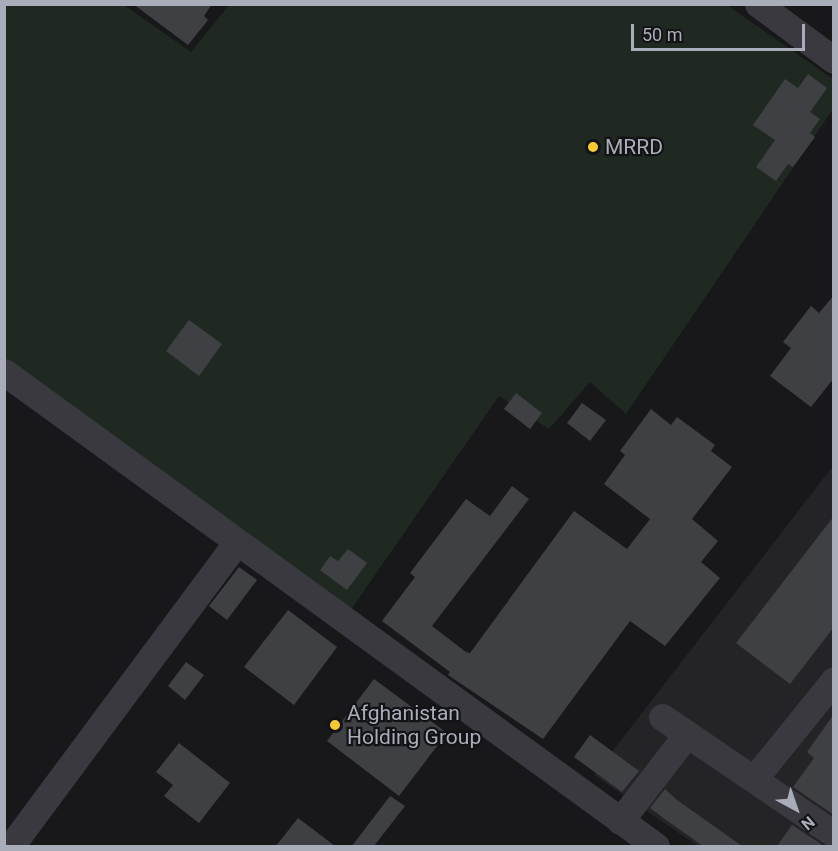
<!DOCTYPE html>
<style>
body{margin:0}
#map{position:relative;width:838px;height:851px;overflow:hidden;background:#18181a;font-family:Roboto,sans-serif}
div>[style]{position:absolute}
.built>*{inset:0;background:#242427}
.green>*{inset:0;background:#1f2821}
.building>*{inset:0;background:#3f4044}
.minor>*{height:27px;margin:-13.5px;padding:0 13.5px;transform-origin:13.5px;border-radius:13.5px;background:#39393f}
.dots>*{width:16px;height:16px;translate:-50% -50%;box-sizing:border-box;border:3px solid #131315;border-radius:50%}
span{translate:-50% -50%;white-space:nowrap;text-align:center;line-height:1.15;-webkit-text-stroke:4.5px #131315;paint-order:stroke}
.poi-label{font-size:21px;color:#a9adba}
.left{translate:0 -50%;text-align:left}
.frame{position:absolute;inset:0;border:6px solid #a9adba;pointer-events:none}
.north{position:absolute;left:766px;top:779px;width:60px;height:60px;-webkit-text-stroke:4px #131315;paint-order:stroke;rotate:140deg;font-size:16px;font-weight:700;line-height:24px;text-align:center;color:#a9adba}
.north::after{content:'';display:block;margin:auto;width:21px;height:27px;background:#a9adba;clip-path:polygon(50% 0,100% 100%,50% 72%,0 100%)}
.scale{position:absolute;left:631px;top:24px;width:174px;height:27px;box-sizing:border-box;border:3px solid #a9adba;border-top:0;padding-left:8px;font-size:18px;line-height:21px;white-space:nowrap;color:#a9adba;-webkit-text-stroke:4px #131315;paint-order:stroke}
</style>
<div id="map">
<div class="built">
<div style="clip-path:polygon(833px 466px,833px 846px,698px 846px,594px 775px)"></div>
</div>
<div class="green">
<div style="clip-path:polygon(5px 5px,124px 5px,191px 52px,229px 5px,727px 5px,833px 79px,833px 109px,626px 414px,590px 382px,549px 429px,499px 396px,339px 627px,5px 359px)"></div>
</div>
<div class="building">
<div style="clip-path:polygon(133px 4px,212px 4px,204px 16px,208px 20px,188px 45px)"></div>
<div style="clip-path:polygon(808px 74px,827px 88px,810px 112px,820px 119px,810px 133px,815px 137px,793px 167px,788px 164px,776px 181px,756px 167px,775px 140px,753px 125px,785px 79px,798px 88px)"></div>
<div style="clip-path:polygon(834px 295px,834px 378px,811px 407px,770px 376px,791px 348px,783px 342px,811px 306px,819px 313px)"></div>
<div style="clip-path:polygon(189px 320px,222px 344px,199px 376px,166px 351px)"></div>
<div style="clip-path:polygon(516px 393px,542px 413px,530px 429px,504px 409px)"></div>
<div style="clip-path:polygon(582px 403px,606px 420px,590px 441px,567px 423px)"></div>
<div style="clip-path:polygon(651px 409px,671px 425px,677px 417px,715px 445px,711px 451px,732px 467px,692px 519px,718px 541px,701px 562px,720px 578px,665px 646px,630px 621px,543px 739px,448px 675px,450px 672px,382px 621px,415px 577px,410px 573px,466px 499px,490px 516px,512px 486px,529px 499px,432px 626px,466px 652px,470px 653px,574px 511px,627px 549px,650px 519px,604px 484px,625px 455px,620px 451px)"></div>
<div style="clip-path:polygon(834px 516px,834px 627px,790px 684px,736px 643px)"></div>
<div style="clip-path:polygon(348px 549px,367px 563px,347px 590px,320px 570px,330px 556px,338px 561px)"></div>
<div style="clip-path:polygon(239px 567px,257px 580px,227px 620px,209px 606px)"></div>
<div style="clip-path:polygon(288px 610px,337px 647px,294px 705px,244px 667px)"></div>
<div style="clip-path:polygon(186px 662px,204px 675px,185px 700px,168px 686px)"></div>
<div style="clip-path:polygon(374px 679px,447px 733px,399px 796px,327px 741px)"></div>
<div style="clip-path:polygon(834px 714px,834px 815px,793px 787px,814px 758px,807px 752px)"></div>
<div style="clip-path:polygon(590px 735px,639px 771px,622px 792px,574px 757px)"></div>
<div style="clip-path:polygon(179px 743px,230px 783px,199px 823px,164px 796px,173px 785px,156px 772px)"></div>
<div style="clip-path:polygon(665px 789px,677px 800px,742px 846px,703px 846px,669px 822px,650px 808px)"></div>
<div style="clip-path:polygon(390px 796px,405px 806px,374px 846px,352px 846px)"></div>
<div style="clip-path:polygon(298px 818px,335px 846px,276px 846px)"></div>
<div style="clip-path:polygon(792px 825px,824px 846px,777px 846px)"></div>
</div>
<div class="minor">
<div style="left:758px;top:4px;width:94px;rotate:36.4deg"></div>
<div style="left:4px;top:372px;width:806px;rotate:36.02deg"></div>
<div style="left:662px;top:717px;width:208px;rotate:34.2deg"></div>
<div style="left:754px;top:779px;width:127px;rotate:-51.1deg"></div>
<div style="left:620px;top:821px;width:110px;rotate:-52.4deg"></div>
<div style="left:11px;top:846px;width:379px;rotate:-53.4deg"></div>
</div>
<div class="dots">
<div style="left:593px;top:147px;background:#f9c930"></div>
<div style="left:335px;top:725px;background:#f9c930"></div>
</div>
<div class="poi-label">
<span class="left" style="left:605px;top:147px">MRRD</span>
<span class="left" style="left:347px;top:725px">Afghanistan<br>Holding Group</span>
</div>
<div class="frame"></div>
<div class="north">N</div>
<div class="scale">50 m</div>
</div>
